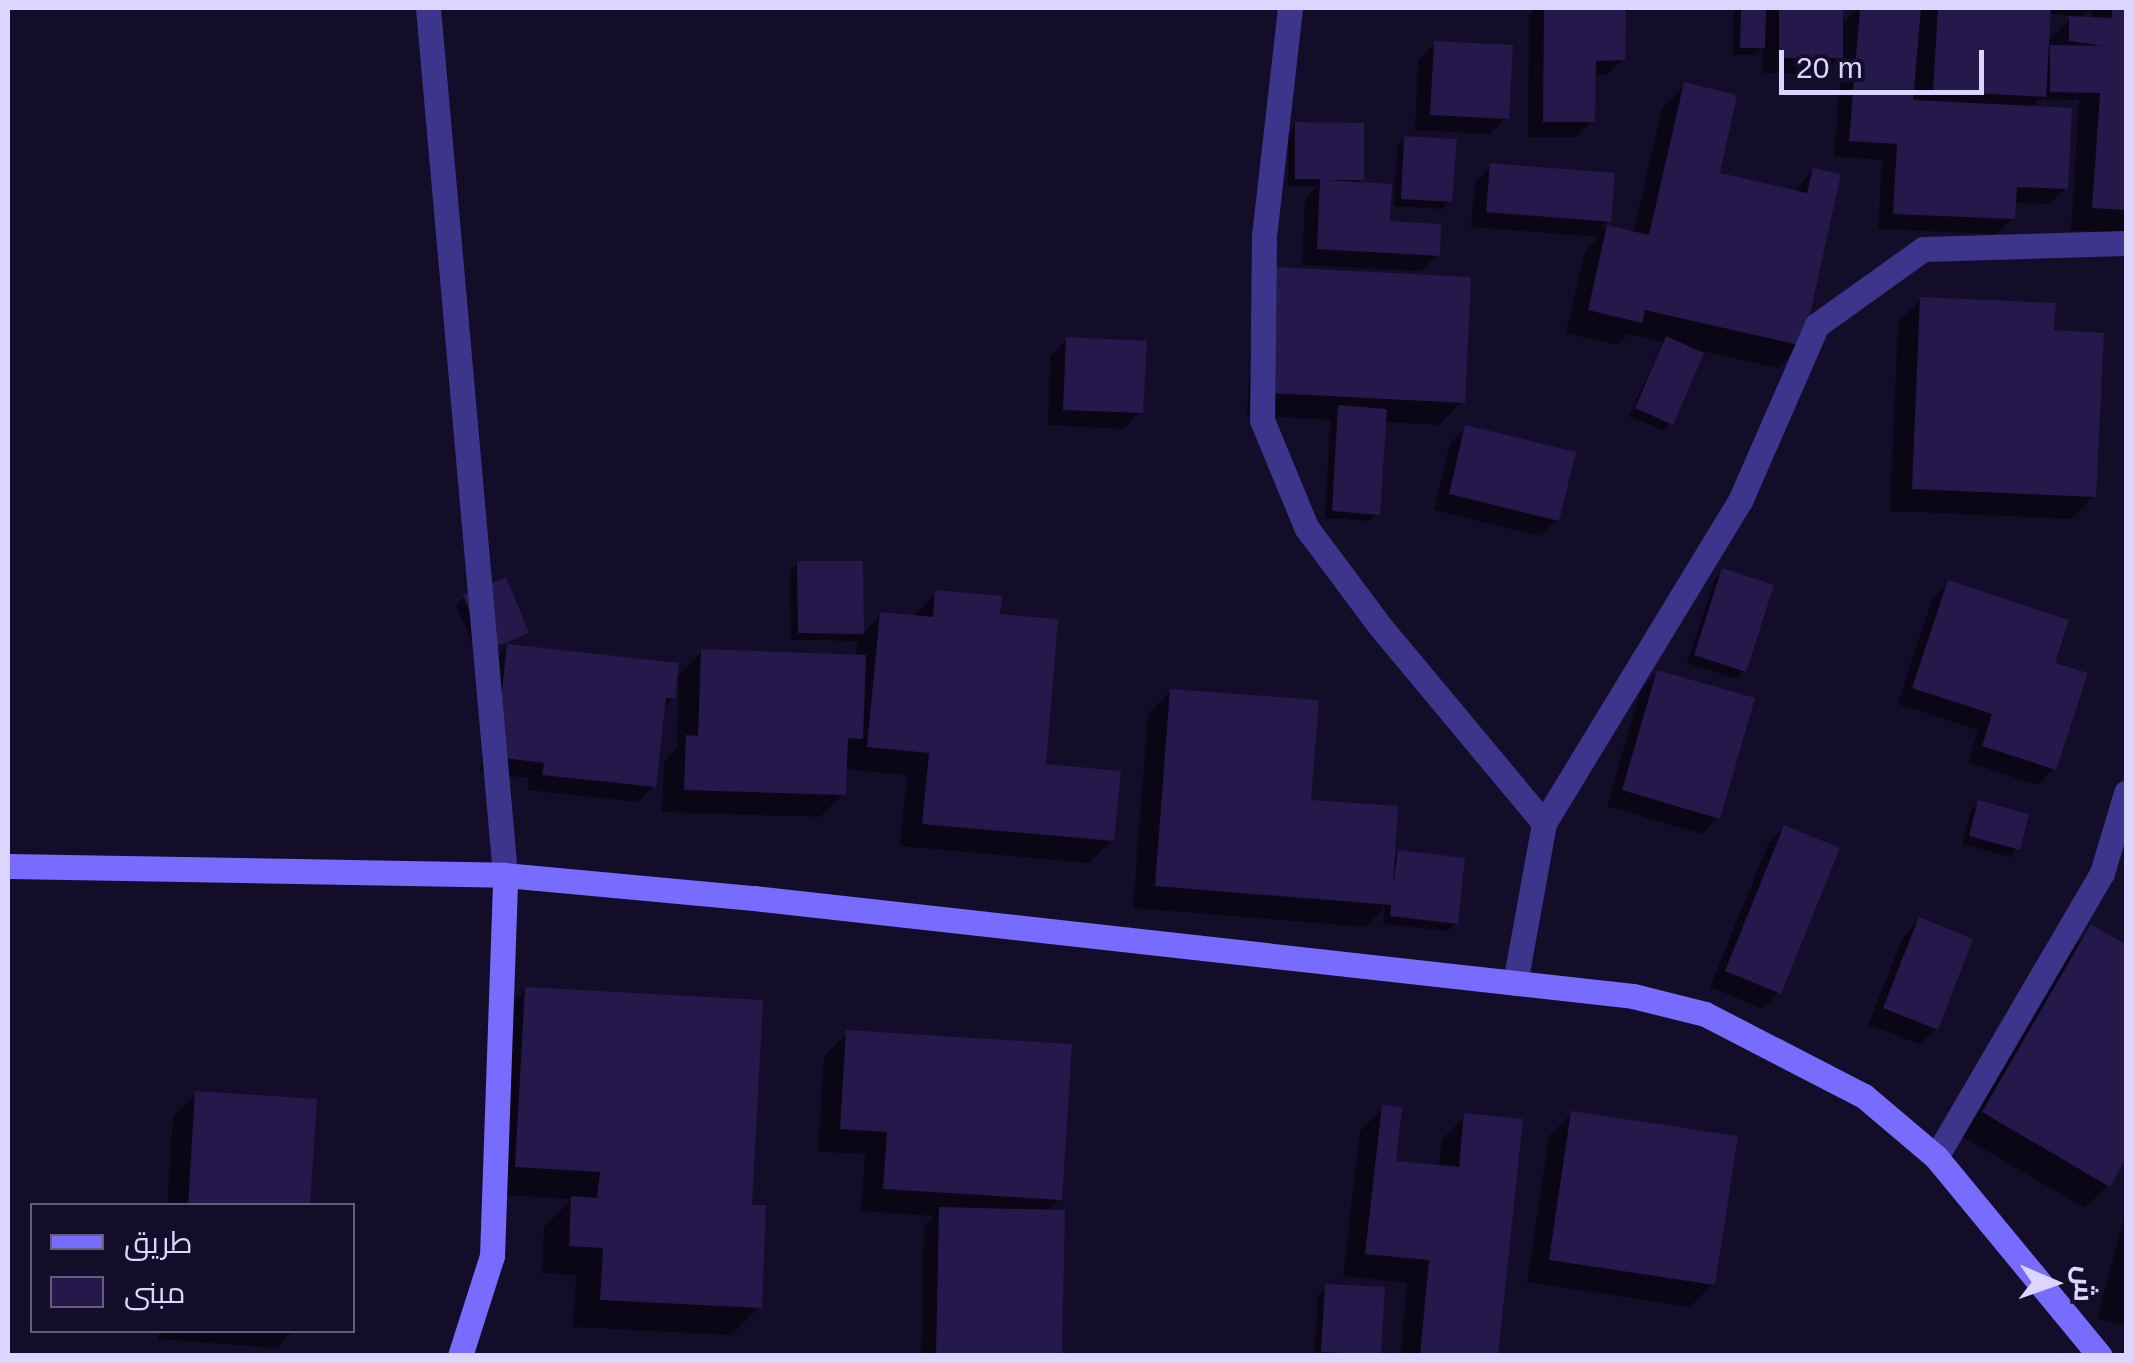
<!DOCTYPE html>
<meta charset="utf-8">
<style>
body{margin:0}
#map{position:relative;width:2134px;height:1363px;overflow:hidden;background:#140d29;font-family:Helvetica,Cairo,sans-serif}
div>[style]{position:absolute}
.shadow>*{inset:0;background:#0007}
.building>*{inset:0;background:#25184b}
.street>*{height:25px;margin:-12.5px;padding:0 12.5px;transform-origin:12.5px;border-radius:12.5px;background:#3d348c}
.secondary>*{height:25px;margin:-12.5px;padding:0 12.5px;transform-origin:12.5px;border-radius:12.5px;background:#786cff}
span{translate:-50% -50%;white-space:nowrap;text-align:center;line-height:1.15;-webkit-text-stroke:8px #140d29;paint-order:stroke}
.frame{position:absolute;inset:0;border:10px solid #dcd5ff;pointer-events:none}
.legend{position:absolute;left:30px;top:1203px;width:325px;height:130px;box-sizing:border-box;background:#140d29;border:2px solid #645d7f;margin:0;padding:12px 18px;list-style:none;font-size:30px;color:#dcd5ff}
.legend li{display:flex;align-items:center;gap:20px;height:50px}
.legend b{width:50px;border:2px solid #645d7f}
.north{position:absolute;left:2004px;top:1233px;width:100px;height:100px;-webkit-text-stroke:8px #140d29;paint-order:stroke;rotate:92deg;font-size:28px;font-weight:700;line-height:40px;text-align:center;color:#dcd5ff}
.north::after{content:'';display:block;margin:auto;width:35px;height:45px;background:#dcd5ff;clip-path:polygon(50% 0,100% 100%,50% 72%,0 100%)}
.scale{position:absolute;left:1779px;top:50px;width:205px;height:45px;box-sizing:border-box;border:5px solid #dcd5ff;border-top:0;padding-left:12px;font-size:30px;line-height:35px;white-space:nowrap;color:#dcd5ff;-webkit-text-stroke:8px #140d29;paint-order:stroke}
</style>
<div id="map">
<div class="shadow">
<div style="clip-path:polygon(1537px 8px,1624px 8px,1623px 59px,1606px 75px,1593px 76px,1592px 121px,1576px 137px,1528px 137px,1529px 15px)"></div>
<div style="clip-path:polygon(evenodd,1738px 8px,1841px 8px,1840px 26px,1859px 8px,2091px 8px,2080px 19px,2091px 19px,2092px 8px,2126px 8px,2126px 234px,2071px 230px,2079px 100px,2040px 99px,2031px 108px,2066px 188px,2049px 204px,2014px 203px,2013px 218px,1997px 234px,1878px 229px,1882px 160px,1834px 156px,1842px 55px,1824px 74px,1763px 73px,1763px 47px,1755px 55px,1733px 55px,1734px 12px,1738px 8px,2048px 14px,2073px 16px,2047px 42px,2048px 14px)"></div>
<div style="clip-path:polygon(1435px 44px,1506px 117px,1490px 134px,1415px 130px,1418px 60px)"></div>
<div style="clip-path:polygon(1685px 85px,1717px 175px,1792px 192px,1813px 171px,1801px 345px,1778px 368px,1702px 351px,1671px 423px,1663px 431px,1629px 416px,1663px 342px,1628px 334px,1617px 345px,1566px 333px,1585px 251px,1598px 237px,1471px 227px,1475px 182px,1491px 166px,1608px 220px,1602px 227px,1633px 234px,1662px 108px)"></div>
<div style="clip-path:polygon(1296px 125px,1361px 179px,1355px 185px,1387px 224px,1438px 255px,1421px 271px,1302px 265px,1305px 199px,1318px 186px,1288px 186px,1288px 133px)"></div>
<div style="clip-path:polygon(1405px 139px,1450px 201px,1442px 209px,1394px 206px,1397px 147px)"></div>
<div style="clip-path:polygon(1254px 293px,1462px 402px,1439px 425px,1383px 422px,1377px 514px,1369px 521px,1325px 518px,1330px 420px,1247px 415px)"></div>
<div style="clip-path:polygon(1921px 299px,2051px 332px,2094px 496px,2071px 519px,1890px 511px,1898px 322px)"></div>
<div style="clip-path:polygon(1067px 340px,1140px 412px,1124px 429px,1048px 425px,1050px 356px)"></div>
<div style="clip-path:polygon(1466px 427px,1557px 520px,1540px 536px,1434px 510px,1450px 444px)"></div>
<div style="clip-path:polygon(798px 563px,862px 634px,881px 615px,913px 616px,936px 593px,997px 616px,1043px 766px,1112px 840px,1089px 863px,900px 846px,907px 775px,844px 769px,843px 794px,820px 817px,662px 812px,664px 761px,677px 748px,679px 682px,675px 682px,673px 698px,663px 708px,654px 786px,638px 802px,527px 790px,529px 778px,480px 773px,492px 663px,508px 647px,675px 679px,702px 652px,856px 657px,857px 641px,791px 640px,790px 571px)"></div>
<div style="clip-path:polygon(1723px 571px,1744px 671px,1736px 679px,1687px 663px,1715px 579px)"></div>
<div style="clip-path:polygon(1949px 582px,2052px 664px,2054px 769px,2037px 785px,1968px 762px,1978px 730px,1898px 704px,1932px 599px)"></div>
<div style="clip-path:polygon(464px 597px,526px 633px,478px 657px,456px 605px)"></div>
<div style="clip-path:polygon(1657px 673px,1718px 818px,1702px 834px,1607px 806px,1641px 689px)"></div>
<div style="clip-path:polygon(1171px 691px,1309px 802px,1392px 860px,1398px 853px,1455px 923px,1448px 931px,1383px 924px,1385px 907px,1366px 927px,1133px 908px,1148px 714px)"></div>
<div style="clip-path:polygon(1979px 803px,2017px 849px,2010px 857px,1962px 844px,1971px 810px)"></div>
<div style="clip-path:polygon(1784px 828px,1779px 992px,1763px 1009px,1710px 987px,1768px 844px)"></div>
<div style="clip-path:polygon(1920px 920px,1936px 1028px,1920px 1044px,1868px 1025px,1903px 937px)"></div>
<div style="clip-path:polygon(2092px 928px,2126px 948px,2126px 1153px,2108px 1185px,2085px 1208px,1961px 1136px,2069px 951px)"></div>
<div style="clip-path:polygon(526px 989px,749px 1207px,759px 1307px,731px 1335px,573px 1327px,576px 1275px,542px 1273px,544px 1227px,572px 1199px,488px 1194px,498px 1017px)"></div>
<div style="clip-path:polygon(847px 1033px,1059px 1199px,1046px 1212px,1059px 1356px,921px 1356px,924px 1226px,934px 1216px,861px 1211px,865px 1154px,818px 1152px,824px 1056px)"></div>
<div style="clip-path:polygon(196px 1094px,308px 1206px,167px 1206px,173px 1117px)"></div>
<div style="clip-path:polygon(1383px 1108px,1393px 1163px,1439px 1167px,1442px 1139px,1465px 1116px,1496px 1356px,1400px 1356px,1407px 1283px,1343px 1276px,1360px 1131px)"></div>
<div style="clip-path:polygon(1572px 1113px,1713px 1284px,1690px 1307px,1527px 1282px,1549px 1136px)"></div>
<div style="clip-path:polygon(2126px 1209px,2126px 1327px,2097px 1319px)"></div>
<div style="clip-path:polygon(1326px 1287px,1379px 1354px,1377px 1356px,1314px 1356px,1318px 1295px)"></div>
<div style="clip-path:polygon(159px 1330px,294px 1330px,277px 1348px,158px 1339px)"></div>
</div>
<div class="building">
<div style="clip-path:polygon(1544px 8px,1626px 8px,1625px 60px,1596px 61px,1595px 122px,1543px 122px)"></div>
<div style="clip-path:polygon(1741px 8px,1766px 8px,1765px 48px,1740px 48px)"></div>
<div style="clip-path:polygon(1779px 8px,1843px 8px,1843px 58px,1779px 58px)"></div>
<div style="clip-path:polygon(1860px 8px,1921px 8px,1913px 100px,2072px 108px,2068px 189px,2017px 187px,2015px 219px,1893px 214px,1897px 144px,1849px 141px)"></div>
<div style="clip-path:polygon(1938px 8px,2051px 8px,2046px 97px,1933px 91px)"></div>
<div style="clip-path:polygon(2112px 8px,2126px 8px,2126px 210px,2092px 208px,2100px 93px,2050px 92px,2050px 45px,2103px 46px,2069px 41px,2069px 16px,2112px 18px)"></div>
<div style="clip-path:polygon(1434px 41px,1513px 45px,1509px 119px,1430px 115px)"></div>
<div style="clip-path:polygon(1684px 82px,1737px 95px,1720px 173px,1807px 193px,1813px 168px,1841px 174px,1803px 346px,1645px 310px,1642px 323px,1588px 310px,1607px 225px,1649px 235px)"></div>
<div style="clip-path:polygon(1295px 122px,1364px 123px,1364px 180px,1325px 180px,1392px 184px,1390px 221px,1441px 224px,1440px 256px,1317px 249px,1320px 179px,1295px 179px)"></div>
<div style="clip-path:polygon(1404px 136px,1457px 139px,1452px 202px,1401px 199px)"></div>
<div style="clip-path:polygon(1490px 163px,1615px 173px,1611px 222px,1486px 212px)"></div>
<div style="clip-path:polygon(1276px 267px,1471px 277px,1465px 403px,1269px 393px)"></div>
<div style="clip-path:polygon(1920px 297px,2056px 303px,2054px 330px,2104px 333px,2096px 497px,1912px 489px)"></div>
<div style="clip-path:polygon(1666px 336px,1704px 353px,1673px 425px,1635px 408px)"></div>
<div style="clip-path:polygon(1066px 337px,1147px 341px,1143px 413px,1063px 410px)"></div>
<div style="clip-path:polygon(1338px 405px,1387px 409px,1380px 515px,1332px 511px)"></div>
<div style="clip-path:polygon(1465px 425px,1576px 452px,1559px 521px,1449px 494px)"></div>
<div style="clip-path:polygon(797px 561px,863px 561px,864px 634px,798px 633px)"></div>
<div style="clip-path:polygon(1722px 568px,1774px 585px,1746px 672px,1694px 655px)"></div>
<div style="clip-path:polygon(506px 577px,529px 633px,486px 651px,463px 595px)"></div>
<div style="clip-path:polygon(1948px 580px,2069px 620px,2055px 663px,2088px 673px,2056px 770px,1982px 746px,1992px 714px,1912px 688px)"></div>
<div style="clip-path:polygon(935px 590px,1002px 596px,1000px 614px,1058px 619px,1046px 764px,1121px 771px,1114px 841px,922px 824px,929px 753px,867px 747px,880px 612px,933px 617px)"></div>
<div style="clip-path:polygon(507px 644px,679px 663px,675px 699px,666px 698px,656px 787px,542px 775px,544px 763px,495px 757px)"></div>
<div style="clip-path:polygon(701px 649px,866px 655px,863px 739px,848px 738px,846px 795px,684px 790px,686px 735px,698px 736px)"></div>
<div style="clip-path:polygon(1657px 670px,1755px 698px,1720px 819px,1622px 790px)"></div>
<div style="clip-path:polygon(1170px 689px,1319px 700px,1311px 800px,1398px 806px,1393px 884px,1398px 850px,1465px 858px,1458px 924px,1390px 916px,1391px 905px,1155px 886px)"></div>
<div style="clip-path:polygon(1978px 800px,2029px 814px,2020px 850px,1969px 836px)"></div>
<div style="clip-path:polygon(1784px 825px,1840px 848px,1781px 994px,1725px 971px)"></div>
<div style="clip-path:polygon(1919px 917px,1973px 939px,1938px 1030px,1883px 1008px)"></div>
<div style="clip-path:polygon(2091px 924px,2126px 945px,2126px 1158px,2110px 1187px,1982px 1112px)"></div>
<div style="clip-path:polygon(525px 987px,763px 1000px,752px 1205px,766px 1205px,762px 1308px,600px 1300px,603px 1248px,569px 1246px,571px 1196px,597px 1198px,600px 1172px,515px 1167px)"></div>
<div style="clip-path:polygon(846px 1030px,1072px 1044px,1062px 1200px,883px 1189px,887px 1132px,840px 1129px)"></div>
<div style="clip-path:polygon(195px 1091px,317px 1099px,310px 1206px,188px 1206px)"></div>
<div style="clip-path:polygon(1382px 1105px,1402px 1107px,1396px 1161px,1459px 1167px,1464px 1113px,1523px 1119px,1498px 1356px,1420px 1356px,1429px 1260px,1365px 1254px)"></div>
<div style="clip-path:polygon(1571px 1111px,1738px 1136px,1715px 1285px,1549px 1260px)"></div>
<div style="clip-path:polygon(939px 1207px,1065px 1210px,1062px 1356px,936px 1356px)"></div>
<div style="clip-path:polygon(1325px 1284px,1385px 1287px,1381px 1355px,1321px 1352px)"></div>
</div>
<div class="street">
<div style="left:428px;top:8px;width:870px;rotate:84.92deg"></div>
<div style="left:1290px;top:8px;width:228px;rotate:96.5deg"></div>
<div style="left:1264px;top:235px;width:185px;rotate:90.6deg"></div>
<div style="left:1262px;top:420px;width:116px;rotate:67.6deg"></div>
<div style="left:1306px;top:527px;width:122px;rotate:53.3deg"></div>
<div style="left:1379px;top:625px;width:258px;rotate:50.2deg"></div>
<div style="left:1515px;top:983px;width:163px;rotate:-79.7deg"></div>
<div style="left:1544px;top:823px;width:377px;rotate:-58.7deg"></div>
<div style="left:1740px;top:501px;width:192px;rotate:-66.4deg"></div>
<div style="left:1817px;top:325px;width:130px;rotate:-35.6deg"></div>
<div style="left:1923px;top:249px;width:203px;rotate:-1.7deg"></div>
<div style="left:1936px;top:1157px;width:329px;rotate:-59.7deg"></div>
<div style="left:2102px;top:873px;width:84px;rotate:-73.3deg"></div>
</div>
<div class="secondary">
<div style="left:8px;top:866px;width:497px;rotate:1deg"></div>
<div style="left:505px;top:875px;width:250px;rotate:5.3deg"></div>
<div style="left:754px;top:898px;width:884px;rotate:6.36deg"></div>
<div style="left:1633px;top:996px;width:74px;rotate:14deg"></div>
<div style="left:1705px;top:1014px;width:179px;rotate:27.3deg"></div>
<div style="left:1864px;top:1096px;width:94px;rotate:40.3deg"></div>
<div style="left:1936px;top:1157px;width:258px;rotate:50.5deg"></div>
<div style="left:460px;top:1356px;width:105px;rotate:-72.3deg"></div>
<div style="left:492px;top:1256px;width:381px;rotate:-88deg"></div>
</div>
<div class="frame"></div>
<ul class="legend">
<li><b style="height:12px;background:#786cff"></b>طريق</li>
<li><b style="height:28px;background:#25184b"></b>مبنى</li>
</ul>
<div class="north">ش</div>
<div class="scale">20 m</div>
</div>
